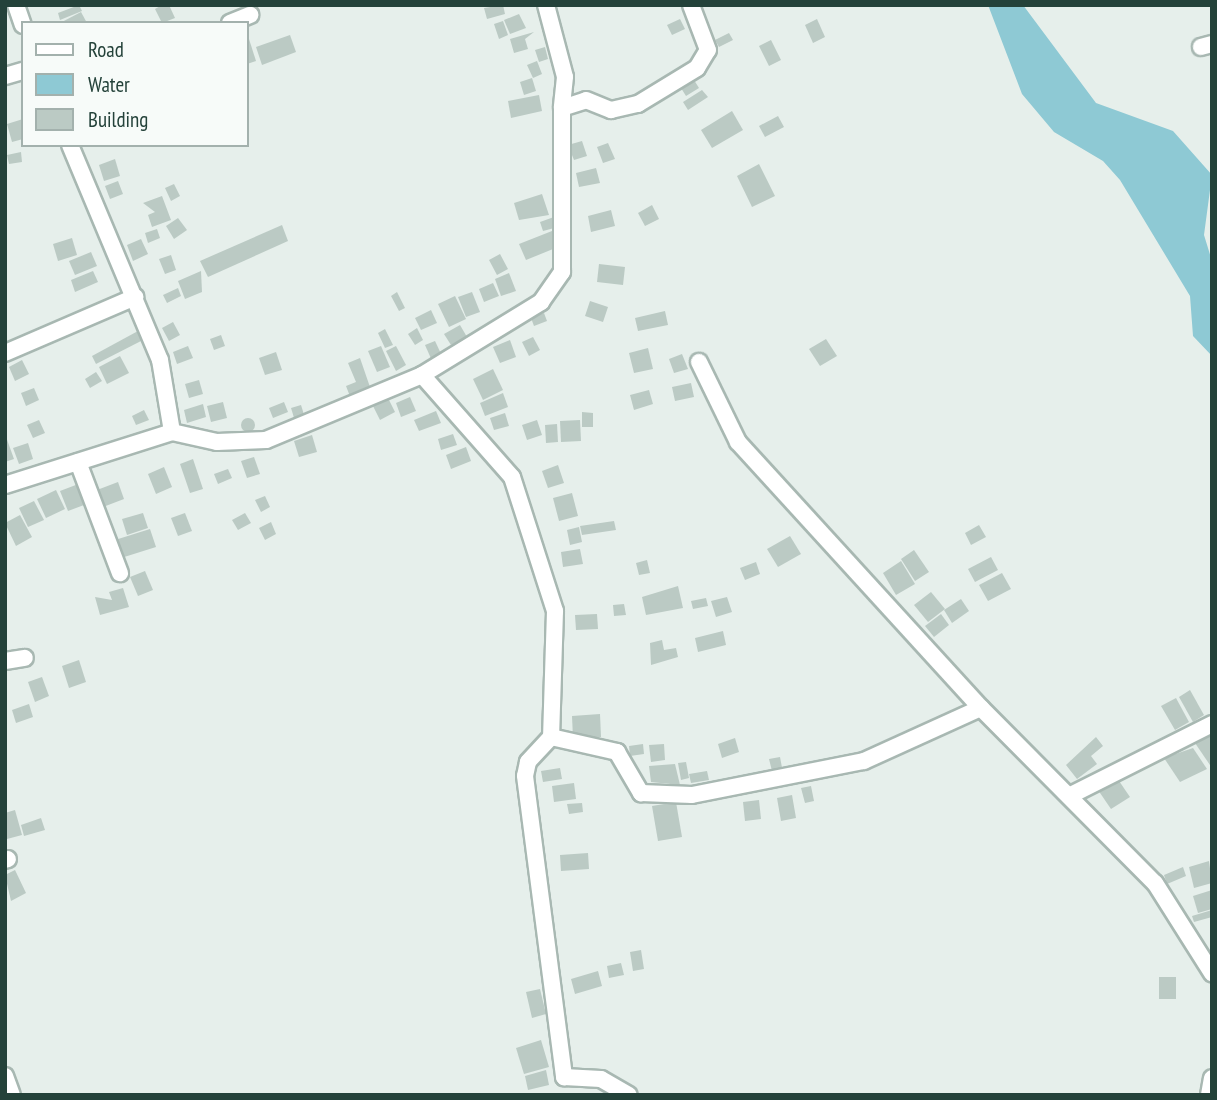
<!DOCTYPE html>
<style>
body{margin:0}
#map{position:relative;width:1217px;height:1100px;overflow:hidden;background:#e6efeb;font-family:"PT Sans Narrow",sans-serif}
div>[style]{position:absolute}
.water>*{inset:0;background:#8ec9d4}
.building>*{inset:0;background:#bbcac4}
.round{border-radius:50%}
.roads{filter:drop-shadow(2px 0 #a8b8b2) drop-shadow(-2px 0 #a8b8b2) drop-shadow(0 2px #a8b8b2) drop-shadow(0 -2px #a8b8b2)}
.minor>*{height:16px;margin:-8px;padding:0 8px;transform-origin:8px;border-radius:8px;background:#fff}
span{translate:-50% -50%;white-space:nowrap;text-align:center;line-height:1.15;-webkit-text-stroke:7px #f7fbf9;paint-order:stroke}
.frame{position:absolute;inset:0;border:7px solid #24423a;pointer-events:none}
.legend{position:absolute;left:21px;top:21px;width:228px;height:126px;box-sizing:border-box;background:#f7fbf9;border:2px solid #a3b1ad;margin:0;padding:9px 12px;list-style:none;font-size:21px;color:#24423a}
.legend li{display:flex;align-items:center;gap:14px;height:35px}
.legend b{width:35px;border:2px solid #a3b1ad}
</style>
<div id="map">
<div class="water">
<div style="clip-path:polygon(988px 5px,1023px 5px,1096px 103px,1173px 131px,1212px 175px,1204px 235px,1212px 261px,1212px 356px,1193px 336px,1190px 296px,1120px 180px,1103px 161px,1054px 132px,1022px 94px)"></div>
</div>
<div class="building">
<div style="clip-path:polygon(79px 5px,82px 11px,60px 20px,58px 13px)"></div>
<div style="clip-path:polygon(162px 5px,169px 5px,175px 18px,162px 23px,155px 9px)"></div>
<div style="clip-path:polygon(503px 5px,505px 14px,487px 19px,484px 8px)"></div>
<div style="clip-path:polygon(81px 12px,87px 23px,60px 23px)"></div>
<div style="clip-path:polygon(519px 14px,526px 28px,510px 34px,504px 20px)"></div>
<div style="clip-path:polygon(680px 19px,685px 29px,672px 35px,667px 25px)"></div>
<div style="clip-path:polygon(817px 19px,825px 37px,813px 43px,805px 25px)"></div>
<div style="clip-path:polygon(503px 21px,508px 35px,499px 39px,494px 24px)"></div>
<div style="clip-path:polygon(534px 32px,525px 39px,528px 49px,514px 53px,510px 39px)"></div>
<div style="clip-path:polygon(729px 33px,733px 40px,719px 47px,715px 40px)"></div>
<div style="clip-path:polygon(290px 35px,296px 52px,262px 65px,256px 47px)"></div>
<div style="clip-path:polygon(249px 39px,256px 61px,247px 64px,247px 40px)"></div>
<div style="clip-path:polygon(771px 40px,781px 60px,769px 66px,759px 46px)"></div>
<div style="clip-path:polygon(545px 47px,548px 59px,539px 62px,535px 50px)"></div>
<div style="clip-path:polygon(537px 61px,542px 74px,533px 78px,527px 65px)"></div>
<div style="clip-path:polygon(532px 78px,536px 91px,524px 95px,520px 82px)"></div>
<div style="clip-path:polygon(694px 80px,699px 88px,686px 96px,681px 88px)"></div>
<div style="clip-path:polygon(702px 90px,708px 97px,688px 110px,683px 102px)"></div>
<div style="clip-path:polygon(539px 95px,542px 111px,511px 118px,508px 101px)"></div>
<div style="clip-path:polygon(732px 111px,743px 130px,712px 148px,701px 130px)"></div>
<div style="clip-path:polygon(778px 116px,784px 127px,765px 137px,759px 126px)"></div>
<div style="clip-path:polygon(23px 119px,23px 139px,12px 142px,7px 124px)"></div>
<div style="clip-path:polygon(582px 141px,587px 156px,574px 160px,568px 145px)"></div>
<div style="clip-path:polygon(608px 143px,615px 159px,603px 163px,597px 147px)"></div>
<div style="clip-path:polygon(21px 152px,22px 162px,9px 164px,7px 155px)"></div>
<div style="clip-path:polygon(115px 159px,120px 176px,104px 181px,99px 165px)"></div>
<div style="clip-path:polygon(759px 164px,775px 196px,752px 207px,737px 176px)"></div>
<div style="clip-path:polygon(596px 168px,600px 183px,579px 187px,576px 173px)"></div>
<div style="clip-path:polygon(118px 181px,123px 194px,110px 199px,105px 186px)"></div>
<div style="clip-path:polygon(174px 184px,180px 196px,171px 201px,165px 188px)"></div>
<div style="clip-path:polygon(542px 194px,549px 215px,519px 220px,514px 203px)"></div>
<div style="clip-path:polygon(162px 196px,171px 220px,152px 227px,148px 215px,155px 212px,143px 203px)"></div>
<div style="clip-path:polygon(652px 205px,659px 219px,645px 226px,638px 213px)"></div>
<div style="clip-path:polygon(611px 210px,615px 226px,591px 232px,588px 216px)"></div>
<div style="clip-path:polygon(554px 217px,558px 227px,543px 231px,540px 222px)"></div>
<div style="clip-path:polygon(178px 218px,187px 230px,174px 239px,166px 226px)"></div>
<div style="clip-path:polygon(282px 225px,288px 241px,208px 277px,200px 261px)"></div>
<div style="clip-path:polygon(157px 229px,160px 238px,148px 243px,145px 233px)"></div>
<div style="clip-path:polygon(552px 231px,558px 247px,526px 260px,519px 244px)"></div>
<div style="clip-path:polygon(72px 238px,77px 255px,58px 261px,53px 244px)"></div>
<div style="clip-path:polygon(141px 239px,148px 254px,133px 261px,127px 245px)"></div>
<div style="clip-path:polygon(91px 252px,97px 266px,75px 275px,69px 261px)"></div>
<div style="clip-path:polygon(500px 254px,508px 269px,497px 275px,489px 260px)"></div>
<div style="clip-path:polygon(171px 255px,176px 270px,165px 274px,159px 259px)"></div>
<div style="clip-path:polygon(599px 264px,625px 267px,623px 285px,597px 282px)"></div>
<div style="clip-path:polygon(93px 271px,98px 282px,75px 292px,71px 280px)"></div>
<div style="clip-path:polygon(201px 271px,202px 292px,185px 299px,178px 281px)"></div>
<div style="clip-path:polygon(509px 273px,516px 291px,501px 296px,495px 279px)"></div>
<div style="clip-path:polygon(493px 283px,499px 296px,484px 302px,479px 289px)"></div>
<div style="clip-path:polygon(178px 288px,181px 296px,167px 303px,163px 295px)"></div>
<div style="clip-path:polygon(397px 292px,405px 308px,399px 311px,391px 296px)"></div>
<div style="clip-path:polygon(472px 292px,480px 312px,466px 317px,458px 297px)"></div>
<div style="clip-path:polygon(455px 296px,466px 319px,449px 327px,438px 304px)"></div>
<div style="clip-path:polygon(590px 301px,608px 307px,603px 322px,585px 316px)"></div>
<div style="clip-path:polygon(431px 310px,437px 323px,421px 330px,415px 318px)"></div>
<div style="clip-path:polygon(665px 311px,668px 325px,638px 331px,635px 318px)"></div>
<div style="clip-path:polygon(544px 313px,547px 321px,534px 326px,531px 318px)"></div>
<div style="clip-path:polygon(173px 322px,180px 335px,169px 341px,162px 328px)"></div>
<div style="clip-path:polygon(460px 325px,467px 337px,451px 345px,444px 334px)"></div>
<div style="clip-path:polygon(417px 328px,423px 340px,415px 345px,408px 334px)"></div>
<div style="clip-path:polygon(385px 329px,393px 345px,385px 348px,378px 333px)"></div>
<div style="clip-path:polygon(138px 331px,143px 340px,96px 364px,92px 356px)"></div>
<div style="clip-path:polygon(221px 335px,225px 346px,214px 350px,210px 339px)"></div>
<div style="clip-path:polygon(533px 337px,540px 350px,529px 356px,522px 342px)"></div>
<div style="clip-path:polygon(826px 339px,837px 356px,820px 366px,809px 349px)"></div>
<div style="clip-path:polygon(510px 340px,516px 357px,500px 363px,493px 347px)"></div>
<div style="clip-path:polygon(435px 341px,443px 358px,433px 363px,425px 345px)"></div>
<div style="clip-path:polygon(188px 346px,193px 358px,177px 364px,173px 352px)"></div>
<div style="clip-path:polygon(381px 346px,390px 367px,377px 372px,368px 351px)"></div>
<div style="clip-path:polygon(396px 346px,406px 365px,396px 371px,386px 351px)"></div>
<div style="clip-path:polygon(648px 348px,653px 369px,634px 373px,629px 353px)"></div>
<div style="clip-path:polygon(276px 352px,282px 370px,265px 375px,259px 358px)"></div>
<div style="clip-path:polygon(682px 354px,688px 369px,674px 373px,669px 359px)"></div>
<div style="clip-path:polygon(120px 356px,129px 373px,107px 384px,99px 367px)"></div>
<div style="clip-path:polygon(360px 358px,371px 390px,351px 399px,346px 386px,356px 382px,348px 363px)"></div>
<div style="clip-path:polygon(22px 360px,29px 374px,15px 381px,9px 367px)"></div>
<div style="clip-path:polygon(493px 369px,503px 390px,483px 400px,473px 379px)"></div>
<div style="clip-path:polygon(96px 372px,102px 381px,90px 388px,85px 379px)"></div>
<div style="clip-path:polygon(199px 380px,203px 394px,189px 398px,185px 384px)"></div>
<div style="clip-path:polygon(691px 383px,694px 397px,675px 401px,672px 387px)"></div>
<div style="clip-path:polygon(34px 388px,39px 400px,26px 406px,21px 393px)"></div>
<div style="clip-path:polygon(649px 390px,653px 404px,634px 410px,630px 395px)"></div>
<div style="clip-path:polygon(503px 393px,508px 407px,485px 416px,480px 403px)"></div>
<div style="clip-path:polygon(410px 397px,416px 411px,401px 417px,396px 403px)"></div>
<div style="clip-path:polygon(388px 398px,395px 412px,380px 420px,373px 406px)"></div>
<div style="clip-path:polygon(223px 402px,227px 418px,211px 422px,207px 406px)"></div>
<div style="clip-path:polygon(284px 402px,288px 412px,273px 418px,269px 408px)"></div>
<div style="clip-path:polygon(203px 404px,206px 417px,187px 423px,184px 410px)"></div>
<div style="clip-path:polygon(301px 405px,305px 418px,295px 421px,291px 408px)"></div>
<div style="clip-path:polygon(144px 410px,149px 420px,136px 425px,132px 416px)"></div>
<div style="clip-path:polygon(436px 411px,441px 423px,419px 431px,414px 420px)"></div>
<div style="clip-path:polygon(582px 412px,593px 413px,593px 427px,582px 427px)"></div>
<div style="clip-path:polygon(505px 413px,509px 426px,494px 430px,490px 418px)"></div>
<div class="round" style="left:241px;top:418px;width:14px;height:14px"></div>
<div style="clip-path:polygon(39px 420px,45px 433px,33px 438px,27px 425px)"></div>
<div style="clip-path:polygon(537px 420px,542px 435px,527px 440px,522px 425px)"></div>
<div style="clip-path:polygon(580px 420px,581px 441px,561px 442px,560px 421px)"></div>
<div style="clip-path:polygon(557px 424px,558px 442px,546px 443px,545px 425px)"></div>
<div style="clip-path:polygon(5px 434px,14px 459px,5px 462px)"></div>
<div style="clip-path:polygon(453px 434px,457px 445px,441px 450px,438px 439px)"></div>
<div style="clip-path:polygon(312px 435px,317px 452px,299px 457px,294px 441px)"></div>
<div style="clip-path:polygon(28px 443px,33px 459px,19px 464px,13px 448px)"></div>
<div style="clip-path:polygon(466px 447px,471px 461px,451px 469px,446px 455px)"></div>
<div style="clip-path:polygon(254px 457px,260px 474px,247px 478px,241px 461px)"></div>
<div style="clip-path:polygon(193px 459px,203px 489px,190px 493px,180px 464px)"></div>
<div style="clip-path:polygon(558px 465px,564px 483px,548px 488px,542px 471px)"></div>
<div style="clip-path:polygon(164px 467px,172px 487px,156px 494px,148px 474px)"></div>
<div style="clip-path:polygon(228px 469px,232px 478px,218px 484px,214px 474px)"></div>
<div style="clip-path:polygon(118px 482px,124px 499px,103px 507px,97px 490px)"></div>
<div style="clip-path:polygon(81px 483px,84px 505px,68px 511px,60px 491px)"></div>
<div style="clip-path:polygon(56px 490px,65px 509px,46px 518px,37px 499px)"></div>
<div style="clip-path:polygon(572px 493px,578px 516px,559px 521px,553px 498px)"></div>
<div style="clip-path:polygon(265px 496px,270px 507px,261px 512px,255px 500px)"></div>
<div style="clip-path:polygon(34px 501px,44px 520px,28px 527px,19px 508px)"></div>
<div style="clip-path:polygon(143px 513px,148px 528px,127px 535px,122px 519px)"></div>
<div style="clip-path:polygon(185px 513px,192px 531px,178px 536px,171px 518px)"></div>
<div style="clip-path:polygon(245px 513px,251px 523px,238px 530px,232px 520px)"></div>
<div style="clip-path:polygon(20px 515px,32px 537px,16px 546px,5px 523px)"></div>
<div style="clip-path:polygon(614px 521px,616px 530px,582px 535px,580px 526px)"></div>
<div style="clip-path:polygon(271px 522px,276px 534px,265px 540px,259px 528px)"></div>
<div style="clip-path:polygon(979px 525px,986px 537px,971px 545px,965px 533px)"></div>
<div style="clip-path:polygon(579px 527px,582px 542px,570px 545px,567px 530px)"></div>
<div style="clip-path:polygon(150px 529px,156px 547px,121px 558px,115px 540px)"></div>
<div style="clip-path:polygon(790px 536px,801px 554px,778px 567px,767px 549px)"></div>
<div style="clip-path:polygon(580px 549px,583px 564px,563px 567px,561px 552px)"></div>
<div style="clip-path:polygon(914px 550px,929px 572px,915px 581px,901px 559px)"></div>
<div style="clip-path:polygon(991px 557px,998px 570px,975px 582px,968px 569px)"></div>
<div style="clip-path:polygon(647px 560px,650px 573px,639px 575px,636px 563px)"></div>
<div style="clip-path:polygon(901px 561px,915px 584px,896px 595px,883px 573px)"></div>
<div style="clip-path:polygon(756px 562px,760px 574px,745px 580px,740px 568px)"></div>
<div style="clip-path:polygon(145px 571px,153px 590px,138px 596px,130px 577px)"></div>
<div style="clip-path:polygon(1002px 573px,1011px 589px,988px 601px,979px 585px)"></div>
<div style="clip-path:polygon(678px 586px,683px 608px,646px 615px,642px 597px)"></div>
<div style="clip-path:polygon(123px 588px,129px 607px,100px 615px,95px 597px,112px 600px,109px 592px)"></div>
<div style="clip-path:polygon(931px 592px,945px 609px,928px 622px,914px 605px)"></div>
<div style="clip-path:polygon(727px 597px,732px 612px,716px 617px,711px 601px)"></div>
<div style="clip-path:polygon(706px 598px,708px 606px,693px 609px,691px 601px)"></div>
<div style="clip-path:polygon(961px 599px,969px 611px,952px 623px,944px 610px)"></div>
<div style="clip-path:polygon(624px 604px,626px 615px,614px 616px,613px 605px)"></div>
<div style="clip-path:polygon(597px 614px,598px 629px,576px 630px,575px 615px)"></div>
<div style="clip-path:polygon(941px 614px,949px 625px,934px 637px,925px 626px)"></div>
<div style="clip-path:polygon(723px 631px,726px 645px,698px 652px,695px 638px)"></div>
<div style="clip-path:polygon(662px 640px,664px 650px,676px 648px,678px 657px,651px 665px,650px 643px)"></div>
<div style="clip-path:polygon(79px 660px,86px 682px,69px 688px,62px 666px)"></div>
<div style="clip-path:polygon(42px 677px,49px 696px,35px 702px,28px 682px)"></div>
<div style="clip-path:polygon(1190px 690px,1204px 715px,1193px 722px,1179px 697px)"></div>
<div style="clip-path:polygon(1176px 698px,1189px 722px,1175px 730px,1161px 706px)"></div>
<div style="clip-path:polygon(29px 704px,33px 717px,16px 723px,12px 710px)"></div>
<div style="clip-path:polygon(600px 714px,601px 737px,573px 738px,572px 716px)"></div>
<div style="clip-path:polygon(1212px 734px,1212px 768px,1195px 743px)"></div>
<div style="clip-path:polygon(1096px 737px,1103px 746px,1091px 756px,1097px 764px,1077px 779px,1066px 765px)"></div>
<div style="clip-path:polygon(735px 738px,739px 752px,722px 758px,718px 744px)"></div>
<div style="clip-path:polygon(643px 744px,644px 754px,630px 756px,629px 746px)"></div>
<div style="clip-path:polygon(664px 744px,665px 760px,651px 762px,649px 745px)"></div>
<div style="clip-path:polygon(1193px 748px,1207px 769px,1180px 782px,1164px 758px)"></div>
<div style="clip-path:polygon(780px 757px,783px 773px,773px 775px,769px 759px)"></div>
<div style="clip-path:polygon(686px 762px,689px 778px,681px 780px,678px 763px)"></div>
<div style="clip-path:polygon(675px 764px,680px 785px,651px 782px,649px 766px)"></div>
<div style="clip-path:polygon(560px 768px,562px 779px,543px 782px,541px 771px)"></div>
<div style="clip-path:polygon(707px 771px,709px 780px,691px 783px,689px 774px)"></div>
<div style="clip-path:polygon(1117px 778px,1130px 797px,1111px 809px,1098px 790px)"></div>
<div style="clip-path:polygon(574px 783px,576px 799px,554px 802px,552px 786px)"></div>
<div style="clip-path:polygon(811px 786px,814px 801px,805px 803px,801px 788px)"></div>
<div style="clip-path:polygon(792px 795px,796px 818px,781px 821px,777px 798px)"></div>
<div style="clip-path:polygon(759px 800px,761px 819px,745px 821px,743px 802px)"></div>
<div style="clip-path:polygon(676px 802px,682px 837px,658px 841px,652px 806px)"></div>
<div style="clip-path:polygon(582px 803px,583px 812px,569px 814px,567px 804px)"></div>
<div style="clip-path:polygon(15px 810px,22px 835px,7px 839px,5px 813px)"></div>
<div style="clip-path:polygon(41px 818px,45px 830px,24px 836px,21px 825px)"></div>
<div style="clip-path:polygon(588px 853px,589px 869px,561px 871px,560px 855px)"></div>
<div style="clip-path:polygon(1209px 861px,1212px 883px,1194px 888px,1189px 867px)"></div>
<div style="clip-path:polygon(1183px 867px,1186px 876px,1167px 884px,1164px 875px)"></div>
<div style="clip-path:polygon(15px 870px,26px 893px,11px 901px,5px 875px)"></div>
<div style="clip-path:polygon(1212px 890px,1212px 909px,1198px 913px,1193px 896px)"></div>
<div style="clip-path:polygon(1212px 910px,1212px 917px,1194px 922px,1192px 916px)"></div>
<div style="clip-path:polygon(641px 950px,644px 969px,633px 971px,630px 952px)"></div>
<div style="clip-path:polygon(621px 963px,624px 975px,609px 978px,607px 966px)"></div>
<div style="clip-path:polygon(598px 971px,602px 986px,575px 994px,571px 979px)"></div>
<div style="clip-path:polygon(1159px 977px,1176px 977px,1176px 999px,1159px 999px)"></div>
<div style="clip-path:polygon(540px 989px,546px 1014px,532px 1018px,526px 992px)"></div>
<div style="clip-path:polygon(541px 1040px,549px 1067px,524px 1074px,516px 1048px)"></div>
<div style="clip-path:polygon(546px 1070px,549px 1085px,528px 1090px,525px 1076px)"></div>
</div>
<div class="roads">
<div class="minor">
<div style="left:16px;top:5px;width:21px;rotate:71deg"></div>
<div style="left:546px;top:5px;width:74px;rotate:75.2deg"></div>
<div style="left:565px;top:77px;width:31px;rotate:96deg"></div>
<div style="left:230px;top:23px;width:22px;rotate:-22deg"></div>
<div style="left:1201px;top:47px;width:11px;rotate:-15deg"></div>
<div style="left:5px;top:76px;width:19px;rotate:-16deg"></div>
<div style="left:70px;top:145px;width:233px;rotate:67.3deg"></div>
<div style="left:160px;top:360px;width:73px;rotate:80.5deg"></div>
<div style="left:172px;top:432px;width:46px;rotate:12.5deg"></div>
<div style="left:217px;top:442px;width:49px;rotate:-2.3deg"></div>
<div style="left:266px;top:440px;width:169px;rotate:-22.6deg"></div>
<div style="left:422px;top:375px;width:140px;rotate:-31.5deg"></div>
<div style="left:541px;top:302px;width:37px;rotate:-55deg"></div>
<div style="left:562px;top:272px;width:164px;rotate:-90deg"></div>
<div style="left:562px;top:108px;width:25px;rotate:-18deg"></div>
<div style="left:586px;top:100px;width:27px;rotate:22deg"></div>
<div style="left:611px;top:110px;width:28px;rotate:-13deg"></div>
<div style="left:638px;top:104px;width:69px;rotate:-31.4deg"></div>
<div style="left:697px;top:68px;width:21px;rotate:-59deg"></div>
<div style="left:708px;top:50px;width:48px;rotate:-110.7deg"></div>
<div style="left:5px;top:353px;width:142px;rotate:-23.3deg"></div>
<div style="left:699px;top:362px;width:89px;rotate:64deg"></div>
<div style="left:738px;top:442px;width:360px;rotate:47.6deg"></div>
<div style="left:422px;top:375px;width:136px;rotate:48.6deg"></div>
<div style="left:512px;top:477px;width:141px;rotate:72.2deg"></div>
<div style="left:555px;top:611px;width:126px;rotate:91.8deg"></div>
<div style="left:551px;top:737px;width:34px;rotate:133deg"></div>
<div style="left:528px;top:762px;width:14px;rotate:102deg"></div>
<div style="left:525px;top:776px;width:304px;rotate:82.6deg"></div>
<div style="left:564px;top:1077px;width:37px;rotate:3deg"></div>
<div style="left:601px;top:1079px;width:32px;rotate:30deg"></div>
<div style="left:78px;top:462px;width:119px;rotate:69.3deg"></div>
<div style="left:5px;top:485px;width:175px;rotate:-17.6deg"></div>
<div style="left:5px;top:661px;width:20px;rotate:-9deg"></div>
<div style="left:551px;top:737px;width:68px;rotate:12.8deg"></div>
<div style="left:617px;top:752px;width:48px;rotate:59.7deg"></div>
<div style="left:641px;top:793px;width:51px;rotate:2.2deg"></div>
<div style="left:692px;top:795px;width:175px;rotate:-11.2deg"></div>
<div style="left:864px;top:761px;width:128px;rotate:-24.4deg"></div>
<div style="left:981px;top:708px;width:247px;rotate:45.2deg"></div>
<div style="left:1155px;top:883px;width:107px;rotate:57.7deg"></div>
<div style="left:1069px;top:796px;width:160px;rotate:-26.7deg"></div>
<div style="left:5px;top:860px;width:3px;rotate:-18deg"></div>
<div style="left:5px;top:1076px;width:20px;rotate:70deg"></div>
<div style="left:1209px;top:1095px;width:17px;rotate:-80deg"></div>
</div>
</div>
<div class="frame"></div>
<ul class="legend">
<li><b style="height:9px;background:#fff"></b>Road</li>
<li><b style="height:19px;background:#8ec9d4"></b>Water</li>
<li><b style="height:19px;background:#bbcac4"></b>Building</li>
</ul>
</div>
